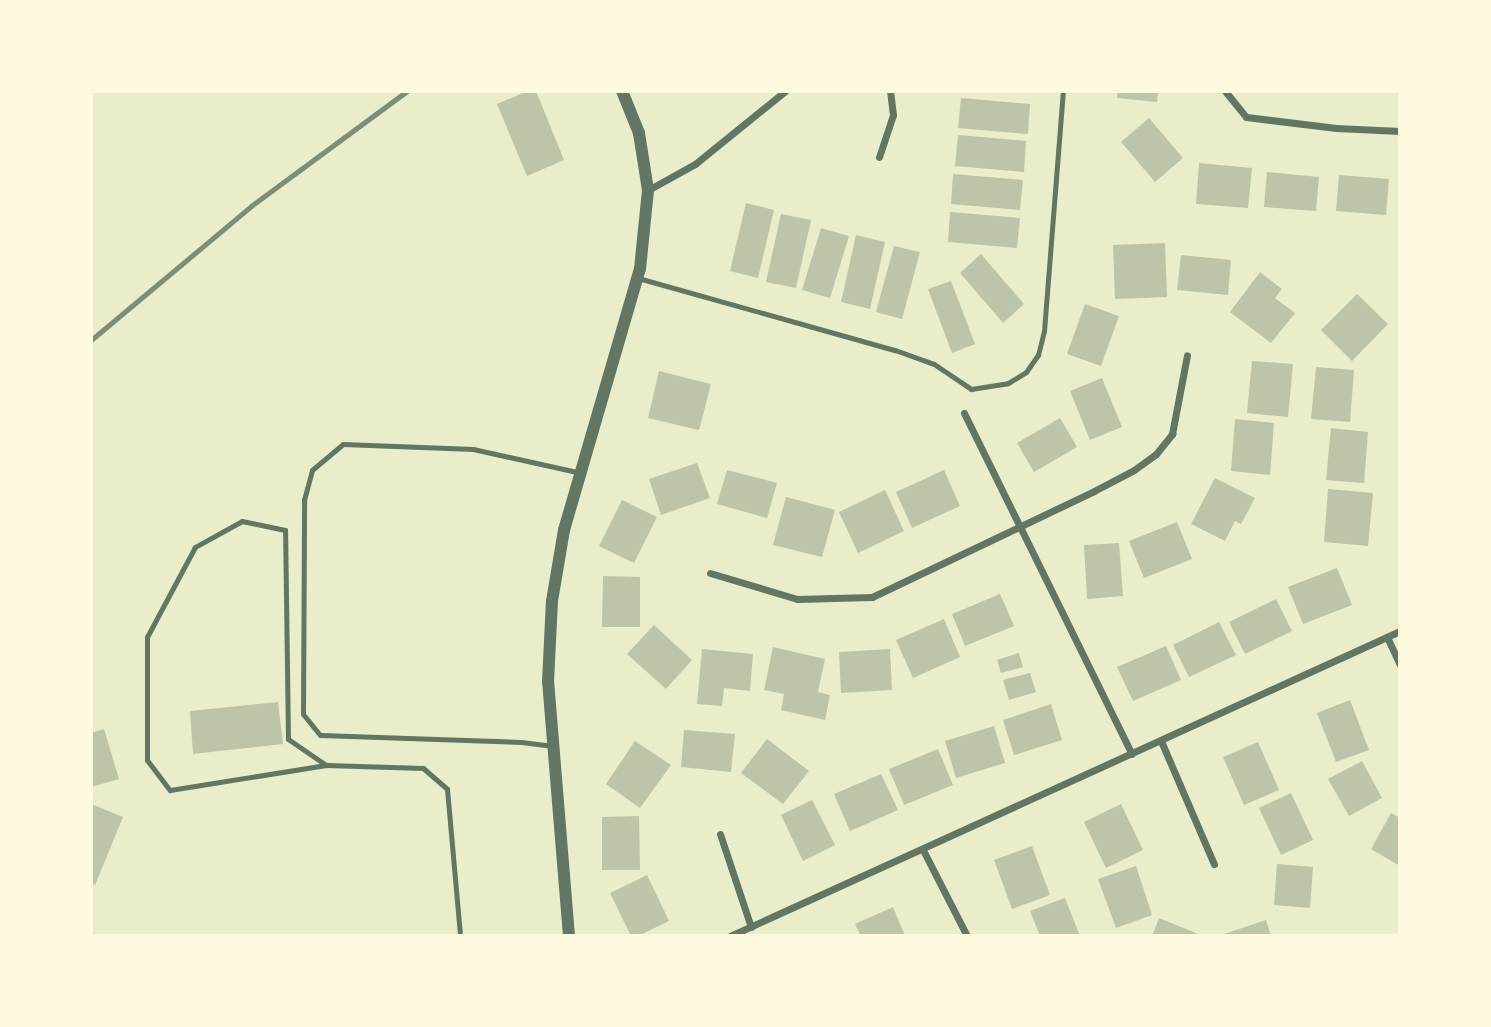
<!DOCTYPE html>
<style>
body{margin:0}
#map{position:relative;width:1491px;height:1027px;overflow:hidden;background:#e9edc9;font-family:Poppins,sans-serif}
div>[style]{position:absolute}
.building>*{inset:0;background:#bcc5a7}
.service>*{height:5px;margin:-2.5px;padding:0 2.5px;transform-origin:2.5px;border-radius:2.5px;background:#617663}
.minor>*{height:7px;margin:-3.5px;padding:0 3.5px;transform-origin:3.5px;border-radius:3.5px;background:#617663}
.tertiary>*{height:12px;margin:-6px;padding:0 6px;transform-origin:6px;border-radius:6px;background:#617663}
.rail>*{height:5px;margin:-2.5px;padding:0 2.5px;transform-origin:2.5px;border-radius:2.5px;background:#7c8e77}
span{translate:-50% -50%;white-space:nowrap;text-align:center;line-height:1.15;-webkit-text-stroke:7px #fefae0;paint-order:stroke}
.frame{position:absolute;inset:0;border:93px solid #fefae0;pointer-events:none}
</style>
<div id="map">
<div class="building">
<div style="clip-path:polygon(528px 91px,536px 91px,564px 160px,527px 176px,497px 104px)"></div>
<div style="clip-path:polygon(1118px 91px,1158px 91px,1157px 102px,1117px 98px)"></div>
<div style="clip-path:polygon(961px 98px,1030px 104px,1028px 134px,958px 128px)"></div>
<div style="clip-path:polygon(1149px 118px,1183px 158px,1155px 182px,1121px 142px)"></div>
<div style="clip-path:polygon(958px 135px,1026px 141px,1024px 172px,955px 166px)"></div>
<div style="clip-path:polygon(1199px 163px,1252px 168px,1248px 208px,1196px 204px)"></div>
<div style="clip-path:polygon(1267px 172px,1319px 177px,1316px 211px,1264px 207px)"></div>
<div style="clip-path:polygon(953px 174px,1023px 180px,1020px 210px,951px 204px)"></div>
<div style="clip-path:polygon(1339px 175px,1389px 179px,1386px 215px,1336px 211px)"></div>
<div style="clip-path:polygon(746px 203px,774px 210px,758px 278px,730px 271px)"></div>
<div style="clip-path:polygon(950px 212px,1020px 218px,1017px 248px,948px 242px)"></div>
<div style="clip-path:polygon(781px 214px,811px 220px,796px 288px,766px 282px)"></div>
<div style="clip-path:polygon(821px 228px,849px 236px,830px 298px,802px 290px)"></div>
<div style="clip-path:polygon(856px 235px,885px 242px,870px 309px,841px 302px)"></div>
<div style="clip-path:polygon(1165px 243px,1167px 297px,1115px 299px,1113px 245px)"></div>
<div style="clip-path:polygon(894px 246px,920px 252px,902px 319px,876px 312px)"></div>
<div style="clip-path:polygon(981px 254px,1024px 304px,1003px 323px,960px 273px)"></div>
<div style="clip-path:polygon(1181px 255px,1231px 260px,1228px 295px,1177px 290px)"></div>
<div style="clip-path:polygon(1260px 272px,1282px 289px,1275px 298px,1295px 313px,1271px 343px,1230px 312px)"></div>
<div style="clip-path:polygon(951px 281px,975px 344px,952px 353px,928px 289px)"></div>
<div style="clip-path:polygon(1357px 294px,1388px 324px,1352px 361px,1321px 330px)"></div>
<div style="clip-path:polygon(1085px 304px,1119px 316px,1101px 366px,1067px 354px)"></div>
<div style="clip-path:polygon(1252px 361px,1293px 364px,1288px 417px,1247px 413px)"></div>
<div style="clip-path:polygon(1316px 367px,1354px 370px,1350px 422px,1311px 419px)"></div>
<div style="clip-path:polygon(659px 371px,711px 384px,699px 430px,648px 418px)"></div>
<div style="clip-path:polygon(1102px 378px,1122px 427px,1090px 440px,1070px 391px)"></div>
<div style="clip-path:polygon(1060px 418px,1077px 447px,1034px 472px,1017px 443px)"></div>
<div style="clip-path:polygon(1235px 419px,1274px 423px,1270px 475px,1231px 471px)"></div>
<div style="clip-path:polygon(1331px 428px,1368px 432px,1364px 483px,1326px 480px)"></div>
<div style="clip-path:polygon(697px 463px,710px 498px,661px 515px,649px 479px)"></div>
<div style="clip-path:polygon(727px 470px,777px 483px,767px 518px,717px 504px)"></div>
<div style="clip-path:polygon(944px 470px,960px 506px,912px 528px,896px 492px)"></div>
<div style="clip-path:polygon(1215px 478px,1255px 498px,1241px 524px,1235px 521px,1225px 541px,1191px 524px)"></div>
<div style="clip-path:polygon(1328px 489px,1373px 493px,1368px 546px,1324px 542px)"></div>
<div style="clip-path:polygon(885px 490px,904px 531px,858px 553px,839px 512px)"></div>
<div style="clip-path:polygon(786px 497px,835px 510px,822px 557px,773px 545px)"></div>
<div style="clip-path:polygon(622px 500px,657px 517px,634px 563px,599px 546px)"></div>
<div style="clip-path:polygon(1177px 522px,1192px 559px,1144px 578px,1129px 541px)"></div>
<div style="clip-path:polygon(1119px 543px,1123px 596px,1087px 599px,1084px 545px)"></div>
<div style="clip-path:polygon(1337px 568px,1352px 605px,1303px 624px,1288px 587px)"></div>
<div style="clip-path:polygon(603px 576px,640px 577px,640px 627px,602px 627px)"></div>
<div style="clip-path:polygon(1000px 594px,1014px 626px,965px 646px,952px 614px)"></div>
<div style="clip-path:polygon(1276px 599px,1292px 631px,1245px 654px,1229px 622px)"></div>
<div style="clip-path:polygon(944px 619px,960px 657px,913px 678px,896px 640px)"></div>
<div style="clip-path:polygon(1219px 622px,1236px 655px,1189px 677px,1173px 645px)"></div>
<div style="clip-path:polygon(654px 625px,692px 660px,666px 689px,627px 654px)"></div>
<div style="clip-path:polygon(1166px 646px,1181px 680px,1133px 701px,1117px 667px)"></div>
<div style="clip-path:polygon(773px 647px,825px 659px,818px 692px,830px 695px,825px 720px,781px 710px,784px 694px,764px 690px)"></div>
<div style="clip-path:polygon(702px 649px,753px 654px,750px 691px,724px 688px,722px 706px,697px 704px)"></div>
<div style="clip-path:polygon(890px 649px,892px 690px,841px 693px,839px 652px)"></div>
<div style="clip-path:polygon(1019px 653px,1023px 667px,1001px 673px,997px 660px)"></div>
<div style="clip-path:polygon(1030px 673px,1036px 692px,1009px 700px,1003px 680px)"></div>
<div style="clip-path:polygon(1350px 700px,1369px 750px,1336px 762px,1317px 713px)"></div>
<div style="clip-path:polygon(278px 702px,283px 744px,193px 754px,190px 711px)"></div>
<div style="clip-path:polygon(1051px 704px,1062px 740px,1014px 755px,1003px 720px)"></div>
<div style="clip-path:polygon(994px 726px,1005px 763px,956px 778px,945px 741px)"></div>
<div style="clip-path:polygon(104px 729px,119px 779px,91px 787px,91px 733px)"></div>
<div style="clip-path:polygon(684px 730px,735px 734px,731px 772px,681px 767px)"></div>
<div style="clip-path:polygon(767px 739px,809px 771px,783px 804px,741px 773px)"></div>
<div style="clip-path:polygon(635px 741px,671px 765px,640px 808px,606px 784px)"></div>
<div style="clip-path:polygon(1258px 742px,1279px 790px,1244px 805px,1223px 757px)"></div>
<div style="clip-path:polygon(938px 749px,953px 785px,904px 805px,889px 769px)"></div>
<div style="clip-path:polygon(1362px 761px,1382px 798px,1349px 816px,1328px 779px)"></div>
<div style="clip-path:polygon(881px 774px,898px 810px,850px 831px,834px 794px)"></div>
<div style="clip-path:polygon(1291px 793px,1313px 840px,1281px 855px,1259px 808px)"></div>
<div style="clip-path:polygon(812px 800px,835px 845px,803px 861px,781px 815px)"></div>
<div style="clip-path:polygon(91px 804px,123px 817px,95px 885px,91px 883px)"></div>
<div style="clip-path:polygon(1121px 804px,1143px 850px,1106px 868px,1084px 822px)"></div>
<div style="clip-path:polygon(1391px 813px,1400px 818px,1400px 866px,1371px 849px)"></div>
<div style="clip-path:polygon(639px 816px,640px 870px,602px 870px,602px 817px)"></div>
<div style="clip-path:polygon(1032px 846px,1050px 895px,1012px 909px,994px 860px)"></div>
<div style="clip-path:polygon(1277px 864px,1313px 867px,1310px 908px,1274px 905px)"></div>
<div style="clip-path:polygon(1136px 866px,1152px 915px,1116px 928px,1098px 879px)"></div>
<div style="clip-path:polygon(647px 875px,669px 921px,638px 936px,631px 936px,610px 893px)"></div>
<div style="clip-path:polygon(1065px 898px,1080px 936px,1040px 936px,1030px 911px)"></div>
<div style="clip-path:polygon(893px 907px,905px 936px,861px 936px,855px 924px)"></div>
<div style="clip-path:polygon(1159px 918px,1203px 936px,1152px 936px)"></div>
<div style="clip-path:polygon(1266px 920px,1271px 936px,1218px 936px)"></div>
</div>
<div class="service">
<div style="left:638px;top:278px;width:267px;rotate:15.7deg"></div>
<div style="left:895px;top:350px;width:41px;rotate:19.7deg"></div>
<div style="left:934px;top:364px;width:45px;rotate:34deg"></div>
<div style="left:971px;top:389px;width:37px;rotate:-9deg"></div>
<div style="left:1008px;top:383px;width:21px;rotate:-31deg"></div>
<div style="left:1026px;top:372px;width:21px;rotate:-55deg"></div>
<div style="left:1038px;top:355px;width:25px;rotate:-76deg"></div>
<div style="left:1044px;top:331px;width:241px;rotate:-85.5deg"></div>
<div style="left:553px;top:746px;width:32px;rotate:-173deg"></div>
<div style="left:521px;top:742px;width:201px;rotate:-178deg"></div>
<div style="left:320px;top:735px;width:27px;rotate:-129deg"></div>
<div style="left:303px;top:714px;width:214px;rotate:-89.7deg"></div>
<div style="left:304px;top:500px;width:31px;rotate:-75deg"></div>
<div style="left:312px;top:470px;width:40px;rotate:-40deg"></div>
<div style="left:343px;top:444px;width:130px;rotate:2.2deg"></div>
<div style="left:473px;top:449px;width:111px;rotate:12.5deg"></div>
<div style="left:326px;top:765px;width:46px;rotate:-145.6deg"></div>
<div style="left:288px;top:739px;width:209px;rotate:-90.8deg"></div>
<div style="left:285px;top:530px;width:44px;rotate:-168.2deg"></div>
<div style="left:242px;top:521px;width:54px;rotate:151deg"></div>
<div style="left:195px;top:547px;width:102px;rotate:118.1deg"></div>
<div style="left:147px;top:637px;width:123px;rotate:90deg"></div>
<div style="left:147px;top:760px;width:38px;rotate:53deg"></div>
<div style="left:170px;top:790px;width:158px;rotate:-9.1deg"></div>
<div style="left:326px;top:765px;width:97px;rotate:1.8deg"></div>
<div style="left:423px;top:768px;width:32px;rotate:41deg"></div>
<div style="left:447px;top:789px;width:148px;rotate:84.9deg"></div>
</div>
<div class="minor">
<div style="left:1225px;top:91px;width:33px;rotate:51deg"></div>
<div style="left:1246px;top:117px;width:91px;rotate:7deg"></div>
<div style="left:1336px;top:128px;width:64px;rotate:2.7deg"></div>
<div style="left:879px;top:157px;width:44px;rotate:-71.6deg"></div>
<div style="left:893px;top:115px;width:24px;rotate:-97deg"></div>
<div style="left:648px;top:190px;width:54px;rotate:-29deg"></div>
<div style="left:695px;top:164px;width:116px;rotate:-39deg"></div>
<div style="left:964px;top:413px;width:380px;rotate:63.8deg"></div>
<div style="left:710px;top:573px;width:91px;rotate:16.6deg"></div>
<div style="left:797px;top:599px;width:75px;rotate:-1.5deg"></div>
<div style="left:872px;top:597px;width:246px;rotate:-25.5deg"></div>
<div style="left:1094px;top:491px;width:45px;rotate:-27.7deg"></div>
<div style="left:1134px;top:470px;width:27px;rotate:-36deg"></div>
<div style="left:1156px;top:454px;width:26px;rotate:-51deg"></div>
<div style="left:1172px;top:434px;width:80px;rotate:-79.2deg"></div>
<div style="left:1387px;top:637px;width:31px;rotate:65deg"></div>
<div style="left:1161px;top:741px;width:134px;rotate:66.7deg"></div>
<div style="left:720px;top:834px;width:98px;rotate:71.6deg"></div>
<div style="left:923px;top:850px;width:97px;rotate:62.9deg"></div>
<div style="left:730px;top:936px;width:736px;rotate:-24.48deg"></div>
</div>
<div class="tertiary">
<div style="left:569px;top:936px;width:255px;rotate:-94.7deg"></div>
<div style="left:548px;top:682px;width:81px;rotate:-87.2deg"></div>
<div style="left:552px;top:601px;width:72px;rotate:-80.4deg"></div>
<div style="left:564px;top:530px;width:272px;rotate:-73.8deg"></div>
<div style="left:640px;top:269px;width:79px;rotate:-84.2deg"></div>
<div style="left:648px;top:190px;width:58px;rotate:-99deg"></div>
<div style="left:639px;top:133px;width:45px;rotate:-112deg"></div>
</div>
<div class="rail">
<div style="left:91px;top:340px;width:209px;rotate:-39.9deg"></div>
<div style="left:251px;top:206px;width:194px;rotate:-36.4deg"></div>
</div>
<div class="frame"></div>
</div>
